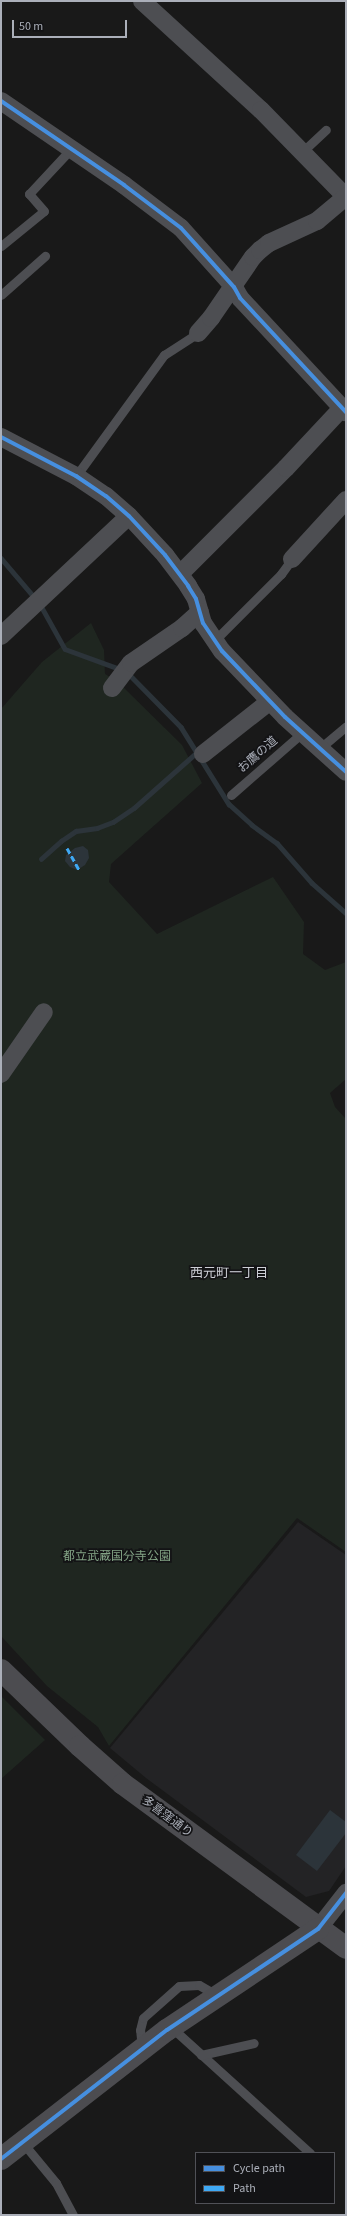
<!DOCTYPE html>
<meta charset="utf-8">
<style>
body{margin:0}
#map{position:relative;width:347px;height:2216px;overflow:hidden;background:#191919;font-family:"Source Sans 3","Noto Sans JP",sans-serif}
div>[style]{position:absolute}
.built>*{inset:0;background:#232325}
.green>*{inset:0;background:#1f2620}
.water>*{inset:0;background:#2c343a}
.stream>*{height:4.5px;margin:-2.25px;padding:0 2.25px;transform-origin:2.25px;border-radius:2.25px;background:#2c343a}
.lane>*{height:9px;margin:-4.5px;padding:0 4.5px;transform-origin:4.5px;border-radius:4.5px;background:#4d4e52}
.street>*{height:18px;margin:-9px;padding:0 9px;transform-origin:9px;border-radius:9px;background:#4d4e52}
.secondary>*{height:22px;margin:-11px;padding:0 11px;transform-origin:11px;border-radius:11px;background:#4c4c50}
.quiet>*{height:3px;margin-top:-1.5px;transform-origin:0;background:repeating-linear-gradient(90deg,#3fa9f5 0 6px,transparent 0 9px)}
.cycleway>*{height:4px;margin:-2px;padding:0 2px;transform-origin:2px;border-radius:2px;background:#468fdf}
span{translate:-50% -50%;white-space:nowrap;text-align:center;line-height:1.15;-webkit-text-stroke:3.5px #131315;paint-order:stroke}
.street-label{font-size:12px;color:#abafb9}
.park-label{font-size:12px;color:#83a385}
.neighbourhood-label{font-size:13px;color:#ccced5}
.frame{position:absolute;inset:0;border:2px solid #abafb9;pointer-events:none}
.legend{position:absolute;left:195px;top:2152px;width:140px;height:52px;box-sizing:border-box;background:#131315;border:1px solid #505157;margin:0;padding:5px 7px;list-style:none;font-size:12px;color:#abafb9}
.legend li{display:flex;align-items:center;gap:8px;height:20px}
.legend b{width:20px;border:1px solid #505157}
.scale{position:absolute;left:12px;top:20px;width:115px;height:18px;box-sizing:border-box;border:2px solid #abafb9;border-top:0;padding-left:5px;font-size:12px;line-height:14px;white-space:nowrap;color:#abafb9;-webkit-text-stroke:3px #131315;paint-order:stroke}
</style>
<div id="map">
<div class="built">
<div style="clip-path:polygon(298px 1522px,346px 1555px,346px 1866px,329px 1891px,306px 1897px,146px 1778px,110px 1748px)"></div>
</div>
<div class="green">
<div style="clip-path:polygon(91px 623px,104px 650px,105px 674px,117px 681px,182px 745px,202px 783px,111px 864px,109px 882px,157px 934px,273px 877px,304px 922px,303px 954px,325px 970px,346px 962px,346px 1079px,330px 1093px,335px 1107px,346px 1119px,346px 1552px,297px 1518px,109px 1746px,98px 1727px,47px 1686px,1px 1636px,1px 709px,42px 662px)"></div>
<div style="clip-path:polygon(1px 1696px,45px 1740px,1px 1779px)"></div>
</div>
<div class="water">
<div style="clip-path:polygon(83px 846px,88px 850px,89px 858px,85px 865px,77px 870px,70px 867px,65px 861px,66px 855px,75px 848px)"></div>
<div style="clip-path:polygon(330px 1810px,346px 1822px,346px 1833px,317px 1871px,296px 1855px)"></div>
</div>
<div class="stream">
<div style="left:1px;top:558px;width:52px;rotate:49.6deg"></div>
<div style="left:40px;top:604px;width:51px;rotate:60.9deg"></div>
<div style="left:65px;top:649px;width:59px;rotate:20deg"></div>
<div style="left:128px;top:673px;width:76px;rotate:45.5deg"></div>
<div style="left:181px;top:727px;width:91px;rotate:58.1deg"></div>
<div style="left:229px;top:804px;width:31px;rotate:42deg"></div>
<div style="left:252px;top:825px;width:31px;rotate:36deg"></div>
<div style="left:277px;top:843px;width:53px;rotate:48.8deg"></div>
<div style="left:312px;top:883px;width:45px;rotate:41.4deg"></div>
<div style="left:41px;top:859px;width:27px;rotate:-42deg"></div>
<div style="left:61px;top:841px;width:18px;rotate:-34deg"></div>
<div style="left:76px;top:831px;width:21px;rotate:-8deg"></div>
<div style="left:97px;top:828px;width:17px;rotate:-21deg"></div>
<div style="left:113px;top:822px;width:25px;rotate:-34deg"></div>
<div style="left:134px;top:808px;width:84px;rotate:-41.6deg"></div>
</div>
<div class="lane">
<div style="left:301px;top:153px;width:34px;rotate:-43deg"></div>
<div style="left:1px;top:246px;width:55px;rotate:-39.1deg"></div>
<div style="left:44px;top:211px;width:23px;rotate:-131deg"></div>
<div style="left:29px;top:194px;width:62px;rotate:-47deg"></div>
<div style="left:1px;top:295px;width:59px;rotate:-41.6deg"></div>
<div style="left:76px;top:476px;width:150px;rotate:-54deg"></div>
<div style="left:164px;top:355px;width:40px;rotate:-32.9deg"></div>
<div style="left:214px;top:641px;width:95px;rotate:-45deg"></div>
<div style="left:281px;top:574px;width:19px;rotate:-54deg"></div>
<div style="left:319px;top:749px;width:35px;rotate:-40deg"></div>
<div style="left:231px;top:795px;width:94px;rotate:-41.1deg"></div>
<div style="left:171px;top:2027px;width:188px;rotate:42.2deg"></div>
<div style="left:142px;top:2048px;width:18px;rotate:-96deg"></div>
<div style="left:140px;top:2030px;width:12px;rotate:-76deg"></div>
<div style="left:143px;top:2018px;width:48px;rotate:-41.6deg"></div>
<div style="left:179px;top:1986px;width:20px;rotate:-3deg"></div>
<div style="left:199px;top:1985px;width:22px;rotate:30deg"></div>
<div style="left:201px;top:2055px;width:54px;rotate:-12.8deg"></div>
<div style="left:23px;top:2143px;width:52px;rotate:50.5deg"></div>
<div style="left:56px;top:2183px;width:36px;rotate:62deg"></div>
</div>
<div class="street">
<div style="left:142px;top:1px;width:161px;rotate:42.5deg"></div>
<div style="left:261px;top:110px;width:122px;rotate:45.7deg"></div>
<div style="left:1px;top:101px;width:149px;rotate:34.3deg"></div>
<div style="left:124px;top:185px;width:71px;rotate:37deg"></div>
<div style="left:181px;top:228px;width:79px;rotate:48.1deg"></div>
<div style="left:234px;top:287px;width:13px;rotate:61deg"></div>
<div style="left:240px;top:298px;width:156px;rotate:47.1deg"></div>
<div style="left:198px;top:333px;width:20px;rotate:-49deg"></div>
<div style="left:211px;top:318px;width:74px;rotate:-55.5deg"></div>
<div style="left:253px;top:257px;width:10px;rotate:-45deg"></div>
<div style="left:260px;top:250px;width:11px;rotate:-38deg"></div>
<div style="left:269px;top:243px;width:53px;rotate:-24.6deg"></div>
<div style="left:317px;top:221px;width:38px;rotate:-40deg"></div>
<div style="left:1px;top:437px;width:85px;rotate:27.5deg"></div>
<div style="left:76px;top:476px;width:36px;rotate:34deg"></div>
<div style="left:106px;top:496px;width:30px;rotate:41deg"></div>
<div style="left:129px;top:516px;width:53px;rotate:47.3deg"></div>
<div style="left:165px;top:555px;width:39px;rotate:53deg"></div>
<div style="left:188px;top:586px;width:15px;rotate:58deg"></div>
<div style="left:196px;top:599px;width:25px;rotate:74deg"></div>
<div style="left:203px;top:623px;width:34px;rotate:56deg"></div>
<div style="left:222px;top:651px;width:91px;rotate:46.3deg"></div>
<div style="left:285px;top:717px;width:82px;rotate:42deg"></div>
<div style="left:292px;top:559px;width:80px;rotate:-47.5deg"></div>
<div style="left:180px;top:574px;width:150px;rotate:-45deg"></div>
<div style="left:286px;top:468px;width:82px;rotate:-47deg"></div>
<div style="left:1px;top:636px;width:175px;rotate:-43.2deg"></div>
<div style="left:112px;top:688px;width:31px;rotate:-53deg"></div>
<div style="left:131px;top:663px;width:62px;rotate:-34.5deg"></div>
<div style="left:182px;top:628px;width:24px;rotate:-42deg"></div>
<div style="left:203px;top:754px;width:85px;rotate:-38.3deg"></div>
<div style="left:1px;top:1074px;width:75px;rotate:-55.3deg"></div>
<div style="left:318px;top:1929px;width:46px;rotate:-52.1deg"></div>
</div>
<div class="secondary">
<div style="left:1px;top:1670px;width:110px;rotate:43.9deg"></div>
<div style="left:80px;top:1746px;width:57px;rotate:41.5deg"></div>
<div style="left:123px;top:1784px;width:277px;rotate:36.3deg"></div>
<div style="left:1px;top:2159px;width:210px;rotate:-37.9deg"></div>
<div style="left:167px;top:2030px;width:182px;rotate:-33.8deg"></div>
</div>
<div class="quiet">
<div style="left:67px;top:848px;width:26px;rotate:61deg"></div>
</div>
<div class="cycleway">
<div style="left:1px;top:101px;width:149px;rotate:34.3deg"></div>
<div style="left:124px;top:185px;width:71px;rotate:37deg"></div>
<div style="left:181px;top:228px;width:79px;rotate:48.1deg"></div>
<div style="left:234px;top:287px;width:13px;rotate:61deg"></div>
<div style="left:240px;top:298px;width:156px;rotate:47.1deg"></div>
<div style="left:1px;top:437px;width:85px;rotate:27.5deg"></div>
<div style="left:76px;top:476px;width:36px;rotate:34deg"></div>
<div style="left:106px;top:496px;width:30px;rotate:41deg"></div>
<div style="left:129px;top:516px;width:53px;rotate:47.3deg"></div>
<div style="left:165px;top:555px;width:39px;rotate:53deg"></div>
<div style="left:188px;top:586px;width:15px;rotate:58deg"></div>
<div style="left:196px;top:599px;width:25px;rotate:74deg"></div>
<div style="left:203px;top:623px;width:34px;rotate:56deg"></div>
<div style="left:222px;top:651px;width:91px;rotate:46.3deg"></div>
<div style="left:285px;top:717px;width:82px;rotate:42deg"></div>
<div style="left:1px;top:2159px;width:210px;rotate:-37.9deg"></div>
<div style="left:167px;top:2030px;width:182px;rotate:-33.8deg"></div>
<div style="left:318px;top:1929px;width:46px;rotate:-52.1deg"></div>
</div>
<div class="street-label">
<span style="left:258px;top:755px;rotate:-41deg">お鷹の道</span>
<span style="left:167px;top:1817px;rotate:37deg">多喜窪通り</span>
</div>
<div class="park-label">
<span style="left:117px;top:1557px">都立武蔵国分寺公園</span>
</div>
<div class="neighbourhood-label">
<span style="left:229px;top:1273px">西元町一丁目</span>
</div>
<div class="frame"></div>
<ul class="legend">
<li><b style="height:5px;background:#468fdf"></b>Cycle path</li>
<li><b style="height:5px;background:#3fa9f5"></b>Path</li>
</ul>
<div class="scale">50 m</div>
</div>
